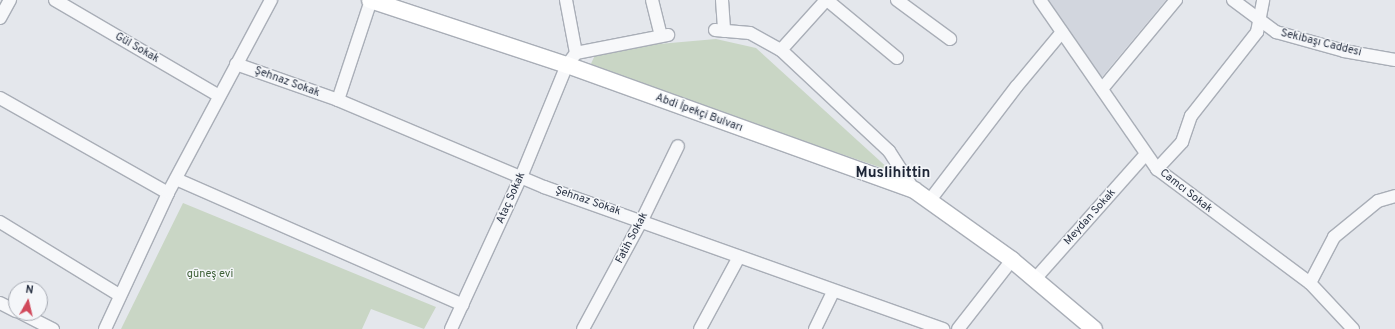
<!DOCTYPE html>
<meta charset="utf-8">
<style>
body{margin:0}
#map{position:relative;width:1395px;height:329px;overflow:hidden;background:#e4e7ec;font-family:Overpass,sans-serif}
div>[style]{position:absolute}
.built>*{inset:0;background:#d2d6de}
.green>*{inset:0;background:#c9d6c5}
.roads{filter:drop-shadow(1px 0 #a9aeb7) drop-shadow(-1px 0 #a9aeb7) drop-shadow(0 1px #a9aeb7) drop-shadow(0 -1px #a9aeb7)}
.minor>*{height:12px;margin:-6px;padding:0 6px;transform-origin:6px;border-radius:6px;background:#f7f8fa}
.major>*{height:16px;margin:-8px;padding:0 8px;transform-origin:8px;border-radius:8px;background:#fff}
span{translate:-50% -50%;white-space:nowrap;text-align:center;line-height:1.15;-webkit-text-stroke:3px #f4f6f9;paint-order:stroke}
.street-label{font-size:11px;color:#2b3445}
.park-label{font-size:11px;color:#3f6138}
.district-label{font-size:15px;color:#1d2536;font-weight:700}
.north{position:absolute;left:8px;top:281px;width:40px;height:40px;box-sizing:border-box;background:#f4f6f9;border:1px solid #a4a8b1;border-radius:50%;rotate:8deg;font-size:11px;font-weight:700;line-height:16px;text-align:center;color:#2b3445}
.north::after{content:'';display:block;margin:auto;width:14px;height:18px;background:#d1495b;clip-path:polygon(50% 0,100% 100%,50% 72%,0 100%)}
</style>
<div id="map">
<div class="built">
<div style="clip-path:polygon(1048px 0,1166px 0,1101px 78px)"></div>
</div>
<div class="green">
<div style="clip-path:polygon(716px 39px,756px 48px,891px 171px,589px 68px,595px 55px,636px 46px)"></div>
<div style="clip-path:polygon(183px 203px,436px 307px,424px 329px,371px 309px,362px 329px,121px 329px)"></div>
</div>
<div class="roads">
<div class="minor">
<div style="left:55px;top:0;width:190px;rotate:30.3deg"></div>
<div style="left:652px;top:0;width:37px;rotate:76deg"></div>
<div style="left:722px;top:0;width:31px;rotate:86deg"></div>
<div style="left:827px;top:0;width:91px;rotate:39.6deg"></div>
<div style="left:897px;top:0;width:66px;rotate:36.3deg"></div>
<div style="left:1040px;top:0;width:206px;rotate:55.3deg"></div>
<div style="left:1157px;top:169px;width:191px;rotate:36.7deg"></div>
<div style="left:1310px;top:283px;width:63px;rotate:46.9deg"></div>
<div style="left:1233px;top:0;width:54px;rotate:36.7deg"></div>
<div style="left:1276px;top:32px;width:71px;rotate:15.6deg"></div>
<div style="left:1344px;top:51px;width:52px;rotate:10deg"></div>
<div style="left:0;top:18px;width:21px;rotate:-61deg"></div>
<div style="left:715px;top:30px;width:35px;rotate:5deg"></div>
<div style="left:750px;top:33px;width:35px;rotate:29deg"></div>
<div style="left:781px;top:50px;width:148px;rotate:43.1deg"></div>
<div style="left:889px;top:151px;width:46px;rotate:57.3deg"></div>
<div style="left:781px;top:50px;width:67px;rotate:-48deg"></div>
<div style="left:576px;top:53px;width:94px;rotate:-11.1deg"></div>
<div style="left:236px;top:64px;width:108px;rotate:19.4deg"></div>
<div style="left:338px;top:100px;width:224px;rotate:22.9deg"></div>
<div style="left:544px;top:187px;width:424px;rotate:19.6deg"></div>
<div style="left:1102px;top:89px;width:116px;rotate:-50.3deg"></div>
<div style="left:0;top:98px;width:193px;rotate:29.5deg"></div>
<div style="left:338px;top:100px;width:105px;rotate:-71.7deg"></div>
<div style="left:1157px;top:169px;width:37px;rotate:-47deg"></div>
<div style="left:1182px;top:142px;width:28px;rotate:-71deg"></div>
<div style="left:1191px;top:116px;width:107px;rotate:-51.8deg"></div>
<div style="left:1257px;top:32px;width:33px;rotate:-79deg"></div>
<div style="left:176px;top:179px;width:313px;rotate:23.7deg"></div>
<div style="left:930px;top:200px;width:143px;rotate:-52.7deg"></div>
<div style="left:1017px;top:86px;width:70px;rotate:-50.2deg"></div>
<div style="left:0;top:222px;width:140px;rotate:31.5deg"></div>
<div style="left:1035px;top:279px;width:166px;rotate:-48.4deg"></div>
<div style="left:1310px;top:283px;width:52px;rotate:-62.4deg"></div>
<div style="left:1334px;top:237px;width:57px;rotate:-39.3deg"></div>
<div style="left:1378px;top:201px;width:18px;rotate:-16deg"></div>
<div style="left:0;top:303px;width:18px;rotate:27deg"></div>
<div style="left:21px;top:313px;width:36px;rotate:27deg"></div>
<div style="left:105px;top:329px;width:150px;rotate:-65.1deg"></div>
<div style="left:168px;top:193px;width:219px;rotate:-61.9deg"></div>
<div style="left:451px;top:329px;width:167px;rotate:-65.3deg"></div>
<div style="left:521px;top:177px;width:121px;rotate:-67.7deg"></div>
<div style="left:567px;top:65px;width:15px;rotate:-53deg"></div>
<div style="left:576px;top:53px;width:54px;rotate:-100.7deg"></div>
<div style="left:583px;top:329px;width:124px;rotate:-61.6deg"></div>
<div style="left:642px;top:220px;width:82px;rotate:-64.1deg"></div>
<div style="left:700px;top:329px;width:82px;rotate:-61.6deg"></div>
<div style="left:815px;top:329px;width:41px;rotate:-64.1deg"></div>
<div style="left:958px;top:329px;width:88px;rotate:-52deg"></div>
</div>
<div class="major">
<div style="left:370px;top:0;width:207px;rotate:18.3deg"></div>
<div style="left:567px;top:65px;width:369px;rotate:19.8deg"></div>
<div style="left:914px;top:190px;width:120px;rotate:35.5deg"></div>
<div style="left:1012px;top:260px;width:107px;rotate:40.1deg"></div>
</div>
</div>
<div class="street-label">
<span style="left:1321px;top:43px;rotate:14deg">Sekibaşı Caddesi</span>
<span style="left:137px;top:48px;rotate:30deg">Gül Sokak</span>
<span style="left:287px;top:82px;rotate:20deg">Şehnaz Sokak</span>
<span style="left:699px;top:113px;rotate:20deg">Abdi İpekçi Bulvarı</span>
<span style="left:1186px;top:191px;rotate:38deg">Camcı Sokak</span>
<span style="left:511px;top:198px;rotate:-66deg">Ataç Sokak</span>
<span style="left:588px;top:201px;rotate:19deg">Şehnaz Sokak</span>
<span style="left:1090px;top:217px;rotate:-48deg">Meydan Sokak</span>
<span style="left:632px;top:238px;rotate:-62deg">Fatih Sokak</span>
</div>
<div class="park-label">
<span style="left:210px;top:274px">güneş evi</span>
</div>
<div class="district-label">
<span style="left:893px;top:174px">Muslihittin</span>
</div>
<div class="north">N</div>
</div>
